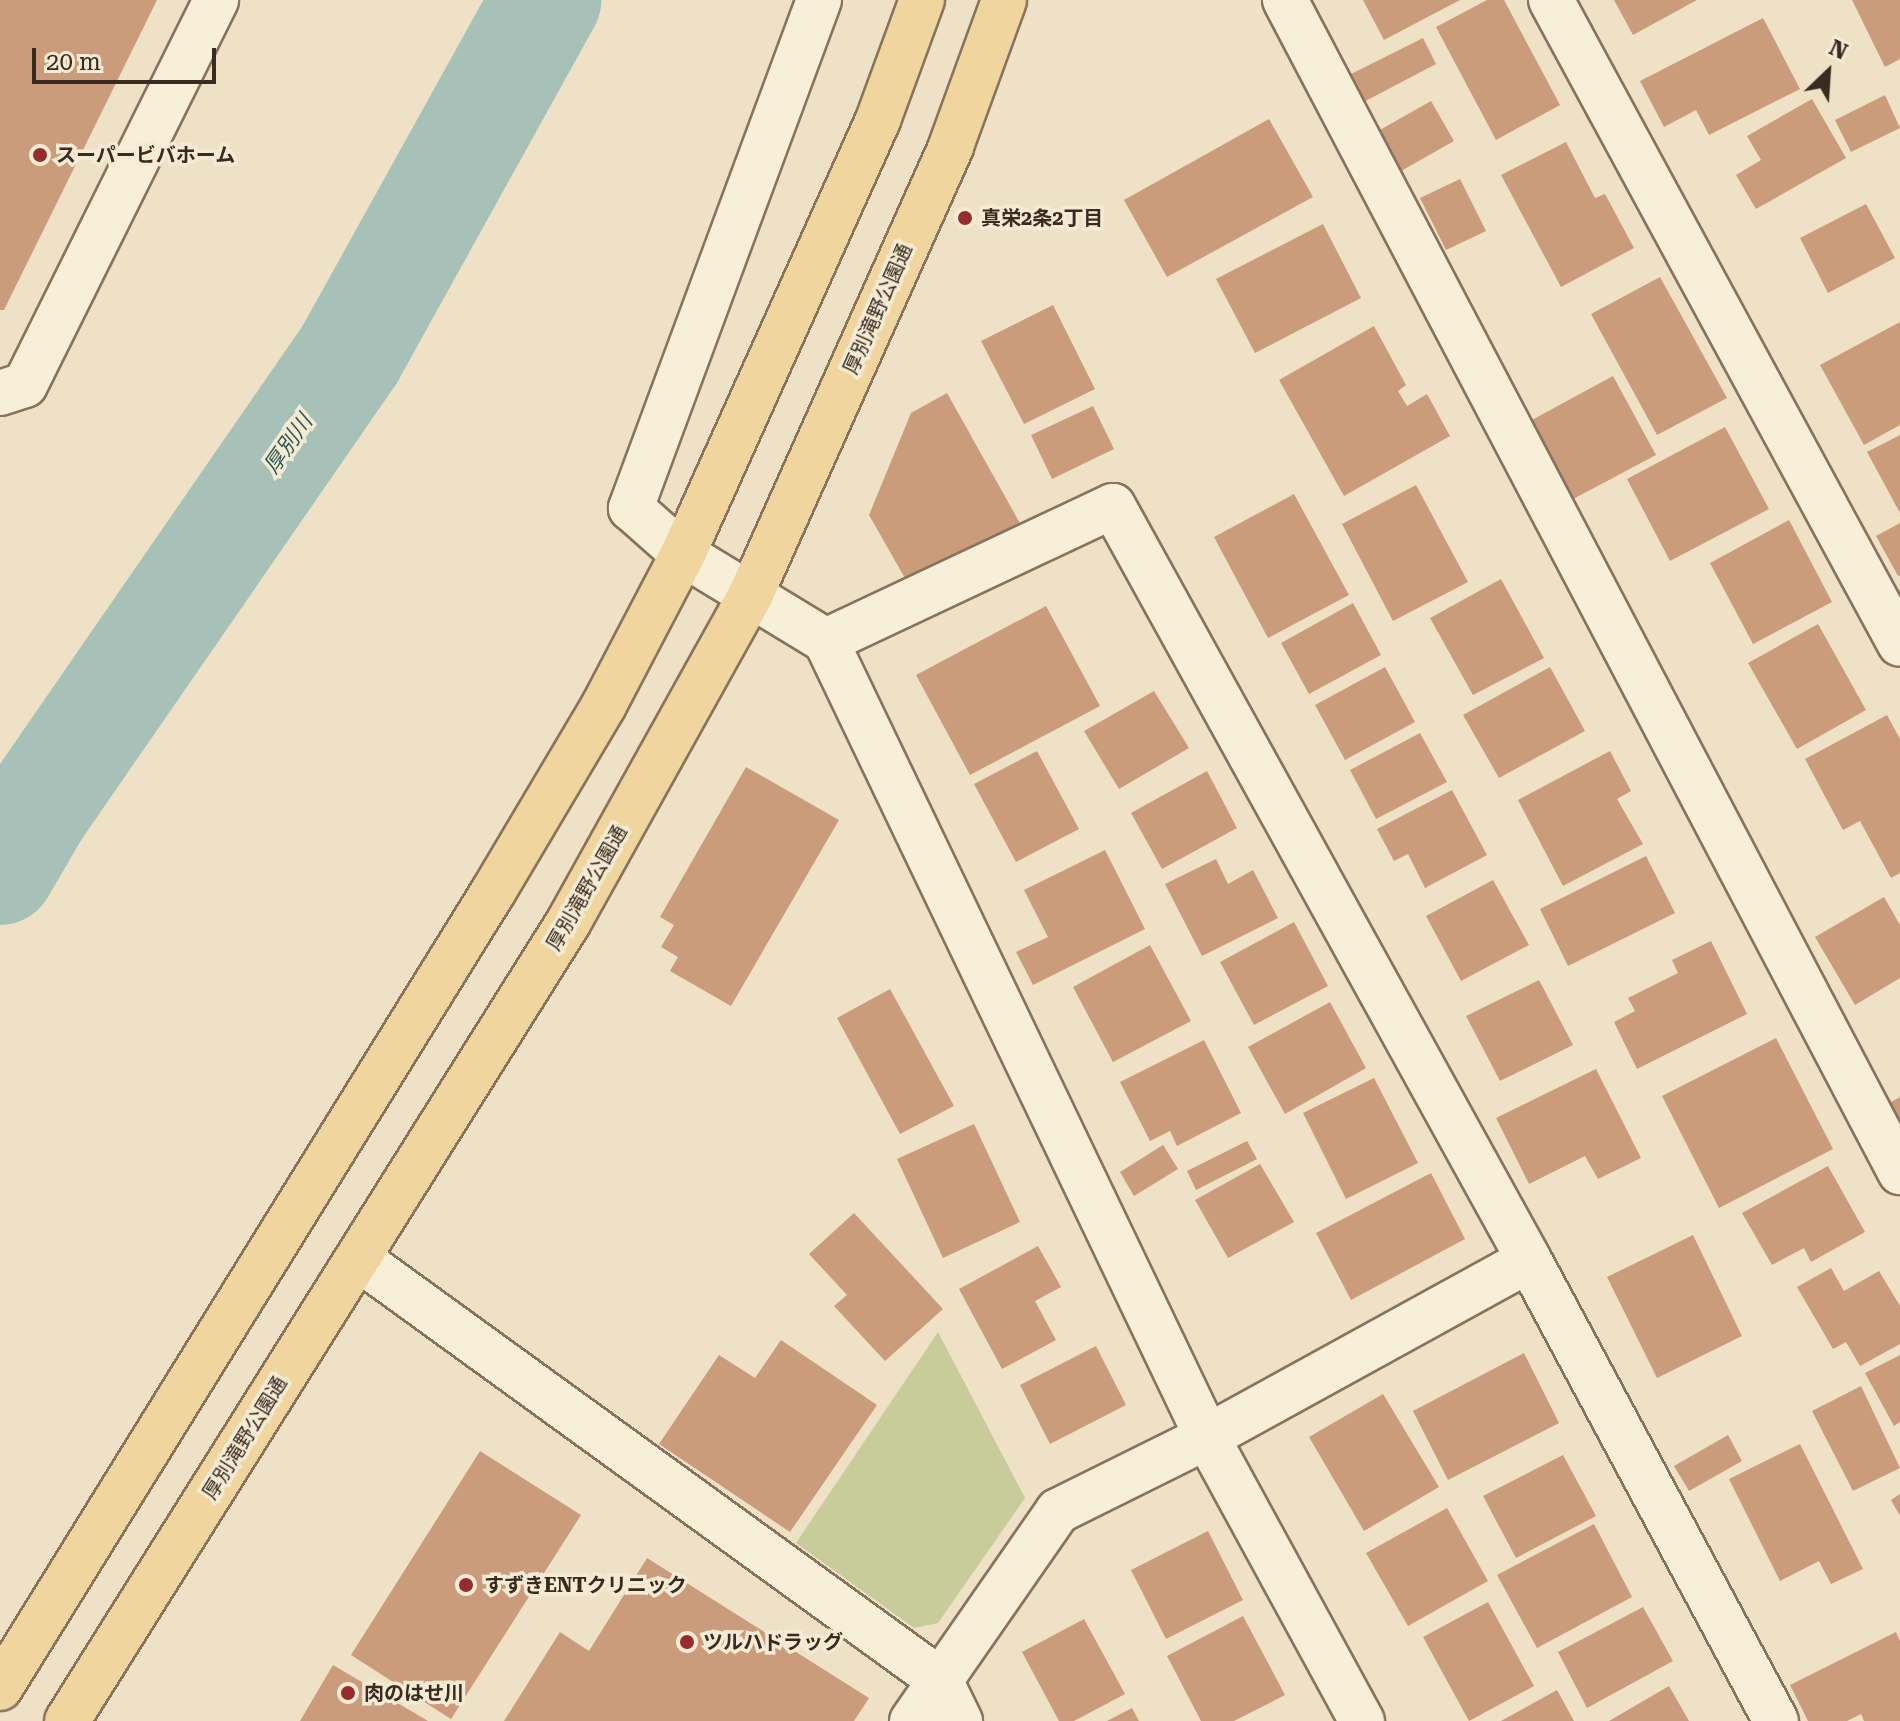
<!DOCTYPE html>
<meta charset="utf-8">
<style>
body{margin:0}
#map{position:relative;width:1900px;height:1721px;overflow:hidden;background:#eee1c6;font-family:"Roboto Serif","Noto Sans JP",serif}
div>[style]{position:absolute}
.green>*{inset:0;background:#c7cc9a}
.river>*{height:110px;margin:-55px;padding:0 55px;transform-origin:55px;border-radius:55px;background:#a7c1b9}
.building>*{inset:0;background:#cb9c7c}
.roads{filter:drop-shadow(2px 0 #89735c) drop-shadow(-2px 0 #89735c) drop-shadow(0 2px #89735c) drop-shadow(0 -2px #89735c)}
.minor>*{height:44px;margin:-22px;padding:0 22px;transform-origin:22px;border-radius:22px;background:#f8efd9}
.major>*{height:44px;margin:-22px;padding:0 22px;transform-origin:22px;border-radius:22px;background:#f0d59f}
.dots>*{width:22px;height:22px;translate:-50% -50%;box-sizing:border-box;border:4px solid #f5ebd5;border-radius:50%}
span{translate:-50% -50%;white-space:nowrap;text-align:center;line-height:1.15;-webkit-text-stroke:7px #f5ebd5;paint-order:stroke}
.poi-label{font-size:20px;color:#392b1f;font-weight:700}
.left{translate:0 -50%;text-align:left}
.street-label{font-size:20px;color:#392b1f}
.water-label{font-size:22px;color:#2f5955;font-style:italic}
.north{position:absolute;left:1788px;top:32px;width:80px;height:80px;-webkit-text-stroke:6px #f5ebd5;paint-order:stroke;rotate:25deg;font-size:22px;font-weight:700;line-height:32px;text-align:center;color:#392b1f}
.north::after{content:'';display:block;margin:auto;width:28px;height:36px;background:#392b1f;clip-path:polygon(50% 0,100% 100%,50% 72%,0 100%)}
.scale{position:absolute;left:32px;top:48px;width:184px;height:36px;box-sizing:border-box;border:4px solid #392b1f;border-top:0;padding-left:10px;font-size:24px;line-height:28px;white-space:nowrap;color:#392b1f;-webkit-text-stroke:6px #f5ebd5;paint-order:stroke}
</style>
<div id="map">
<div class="green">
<div style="clip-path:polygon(938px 1332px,1025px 1498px,938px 1623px,914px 1628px,796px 1543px)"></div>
</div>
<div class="river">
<div style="left:0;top:870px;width:69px;rotate:-59.7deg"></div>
<div style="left:35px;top:810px;width:554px;rotate:-55.36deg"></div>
<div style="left:350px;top:354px;width:405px;rotate:-61deg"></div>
</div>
<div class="building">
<div style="clip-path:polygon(0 0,157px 0,4px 310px,0 310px)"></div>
<div style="clip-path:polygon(1363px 0,1460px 0,1384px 40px)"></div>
<div style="clip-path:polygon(1487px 0,1504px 0,1560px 105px,1496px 140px,1436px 27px)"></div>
<div style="clip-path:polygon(1614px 0,1697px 0,1633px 35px)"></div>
<div style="clip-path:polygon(1852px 0,1900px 0,1900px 59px,1885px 67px)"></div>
<div style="clip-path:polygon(1763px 18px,1800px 89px,1709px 135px,1696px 110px,1664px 127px,1640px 81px)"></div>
<div style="clip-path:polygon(1423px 38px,1436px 64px,1358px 105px,1343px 78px)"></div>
<div style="clip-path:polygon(1885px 95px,1900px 128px,1851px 152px,1835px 120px)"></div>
<div style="clip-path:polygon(1812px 99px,1846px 158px,1756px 209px,1736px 175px,1761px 160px,1747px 136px)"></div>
<div style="clip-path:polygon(1431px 101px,1454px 141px,1394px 175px,1371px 135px)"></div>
<div style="clip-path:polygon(1269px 119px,1313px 197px,1167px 277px,1124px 200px)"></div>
<div style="clip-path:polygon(1566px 142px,1595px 198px,1605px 194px,1634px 248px,1561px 287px,1501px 175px)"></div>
<div style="clip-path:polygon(1460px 179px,1486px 231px,1446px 250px,1420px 198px)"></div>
<div style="clip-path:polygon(1866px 204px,1895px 258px,1828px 293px,1800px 238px)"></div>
<div style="clip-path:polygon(1323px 224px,1361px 298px,1255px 353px,1216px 279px)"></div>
<div style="clip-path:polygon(1660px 277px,1727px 398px,1657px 435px,1591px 314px)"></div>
<div style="clip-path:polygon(1053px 305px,1095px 389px,1024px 424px,981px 341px)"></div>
<div style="clip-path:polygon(1900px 322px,1900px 425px,1864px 445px,1820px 365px)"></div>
<div style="clip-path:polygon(1374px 326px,1406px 385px,1398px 391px,1407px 406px,1427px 394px,1450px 436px,1344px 496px,1279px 380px)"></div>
<div style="clip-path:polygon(1613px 376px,1656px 455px,1560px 506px,1517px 428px)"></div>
<div style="clip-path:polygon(947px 393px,1021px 525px,910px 587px,869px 515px,911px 413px)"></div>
<div style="clip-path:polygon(1093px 406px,1114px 449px,1052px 479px,1031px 435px)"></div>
<div style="clip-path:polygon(1725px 427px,1769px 509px,1670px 561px,1627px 479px)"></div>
<div style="clip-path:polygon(1900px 435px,1900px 513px,1867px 452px)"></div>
<div style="clip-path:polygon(1416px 485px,1468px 582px,1393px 621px,1342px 524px)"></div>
<div style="clip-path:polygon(1294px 494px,1349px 595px,1268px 638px,1214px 537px)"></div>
<div style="clip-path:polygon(1789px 520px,1832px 602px,1753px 644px,1710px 563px)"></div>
<div style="clip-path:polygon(1900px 523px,1900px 575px,1898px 576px,1876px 536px)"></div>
<div style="clip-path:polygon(1501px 579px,1544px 658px,1473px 695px,1430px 618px)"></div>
<div style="clip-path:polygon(1353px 603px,1381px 655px,1309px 694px,1281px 643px)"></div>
<div style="clip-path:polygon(1046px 606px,1100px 706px,970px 775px,916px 675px)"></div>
<div style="clip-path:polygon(1818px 624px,1866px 710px,1797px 749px,1748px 663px)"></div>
<div style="clip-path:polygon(1385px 667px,1415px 722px,1345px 760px,1315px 705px)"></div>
<div style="clip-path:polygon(1550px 667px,1585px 731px,1499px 778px,1463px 715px)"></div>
<div style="clip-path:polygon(1154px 691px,1189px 748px,1119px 789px,1084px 731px)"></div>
<div style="clip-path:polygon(1887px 715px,1900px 739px,1900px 873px,1891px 878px,1860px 821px,1843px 830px,1805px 759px)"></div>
<div style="clip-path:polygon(1420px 733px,1447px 782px,1376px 819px,1350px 770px)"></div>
<div style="clip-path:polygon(1037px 751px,1079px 829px,1016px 862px,974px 784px)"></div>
<div style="clip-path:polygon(1610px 751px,1631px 791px,1617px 799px,1643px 844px,1563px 886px,1518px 800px)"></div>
<div style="clip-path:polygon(746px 767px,839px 820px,731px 1006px,670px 971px,678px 957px,661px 947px,674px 925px,660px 917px)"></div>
<div style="clip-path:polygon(1207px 771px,1237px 828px,1162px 869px,1131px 813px)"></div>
<div style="clip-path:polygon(1452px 790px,1487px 855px,1425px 888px,1408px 854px,1394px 861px,1377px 829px)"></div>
<div style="clip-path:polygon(1105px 850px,1145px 929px,1033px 985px,1016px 952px,1048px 937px,1024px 890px)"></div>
<div style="clip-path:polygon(1646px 856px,1675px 913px,1568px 966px,1540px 909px)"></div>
<div style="clip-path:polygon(1216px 859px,1228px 884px,1253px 870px,1278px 918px,1202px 956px,1165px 884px)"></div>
<div style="clip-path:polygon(1493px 880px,1529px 945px,1461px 981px,1426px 916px)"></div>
<div style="clip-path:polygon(1884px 897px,1900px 925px,1900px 978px,1855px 1005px,1815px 937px)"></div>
<div style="clip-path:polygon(1294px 922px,1328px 986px,1254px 1025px,1220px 962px)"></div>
<div style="clip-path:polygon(1711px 941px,1747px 1014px,1637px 1069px,1614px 1022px,1635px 1011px,1628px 998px,1678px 973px,1672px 960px)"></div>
<div style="clip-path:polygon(1150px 945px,1191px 1021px,1113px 1062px,1073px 987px)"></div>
<div style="clip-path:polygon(1539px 980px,1573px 1045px,1500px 1081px,1466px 1016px)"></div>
<div style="clip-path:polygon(890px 989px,954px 1106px,900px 1134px,837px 1018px)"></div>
<div style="clip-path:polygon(1330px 1002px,1366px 1068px,1285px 1114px,1248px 1047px)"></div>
<div style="clip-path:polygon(1776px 1038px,1833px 1149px,1719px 1208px,1662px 1096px)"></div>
<div style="clip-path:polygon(1204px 1040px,1241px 1113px,1177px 1146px,1170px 1131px,1150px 1141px,1120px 1082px)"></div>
<div style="clip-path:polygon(1596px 1069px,1641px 1158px,1598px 1179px,1585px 1156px,1529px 1184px,1496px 1118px)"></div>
<div style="clip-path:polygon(1374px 1078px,1418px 1163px,1346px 1199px,1303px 1113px)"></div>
<div style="clip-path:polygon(1900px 1097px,1900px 1138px,1882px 1107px)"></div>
<div style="clip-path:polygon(974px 1124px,1020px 1222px,943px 1258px,897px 1159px)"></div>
<div style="clip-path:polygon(1247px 1141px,1257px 1159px,1196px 1190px,1187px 1171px)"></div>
<div style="clip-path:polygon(1163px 1145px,1178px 1169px,1134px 1196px,1120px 1172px)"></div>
<div style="clip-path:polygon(1260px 1164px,1294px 1222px,1228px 1258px,1195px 1200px)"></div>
<div style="clip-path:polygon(1828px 1166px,1865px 1232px,1811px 1262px,1804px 1248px,1772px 1265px,1742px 1213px)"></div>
<div style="clip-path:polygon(1431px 1173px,1465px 1239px,1351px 1300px,1316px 1233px)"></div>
<div style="clip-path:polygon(854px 1213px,943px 1309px,885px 1361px,834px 1306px,847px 1295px,809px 1254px)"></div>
<div style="clip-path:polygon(1693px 1235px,1742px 1336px,1657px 1378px,1607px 1277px)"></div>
<div style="clip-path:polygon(1038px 1246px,1061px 1287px,1035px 1301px,1056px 1340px,1002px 1369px,959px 1289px)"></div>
<div style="clip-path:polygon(1831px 1268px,1844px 1291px,1879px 1271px,1900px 1306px,1900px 1344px,1860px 1366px,1846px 1342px,1833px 1349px,1797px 1287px)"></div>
<div style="clip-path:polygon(781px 1340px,877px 1405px,790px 1532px,659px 1444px,719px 1355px,755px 1378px)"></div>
<div style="clip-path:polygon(1096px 1346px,1126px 1405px,1050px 1444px,1020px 1385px)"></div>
<div style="clip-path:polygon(1524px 1353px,1559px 1423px,1448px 1480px,1413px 1411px)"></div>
<div style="clip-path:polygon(1900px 1355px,1900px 1422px,1894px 1426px,1865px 1373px)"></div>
<div style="clip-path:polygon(1861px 1386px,1900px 1468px,1853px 1491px,1812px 1411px)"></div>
<div style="clip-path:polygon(1383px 1394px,1439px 1487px,1364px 1531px,1309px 1437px)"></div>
<div style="clip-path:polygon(1728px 1435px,1742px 1461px,1689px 1491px,1674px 1466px)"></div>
<div style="clip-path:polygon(1800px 1444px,1863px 1569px,1831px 1584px,1819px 1561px,1780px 1581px,1729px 1479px)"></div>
<div style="clip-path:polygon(480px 1451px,581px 1515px,451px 1719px,351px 1655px)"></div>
<div style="clip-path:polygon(1563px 1455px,1596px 1516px,1516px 1558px,1483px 1496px)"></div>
<div style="clip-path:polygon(1900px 1494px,1900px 1516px,1891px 1500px)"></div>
<div style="clip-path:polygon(1447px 1508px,1488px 1581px,1408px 1626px,1366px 1553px)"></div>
<div style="clip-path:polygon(1594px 1524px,1632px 1597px,1537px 1648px,1497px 1575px)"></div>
<div style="clip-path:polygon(1208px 1531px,1243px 1600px,1166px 1639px,1131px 1570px)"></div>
<div style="clip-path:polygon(647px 1558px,869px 1698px,854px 1721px,504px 1721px,560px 1632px,589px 1651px)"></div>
<div style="clip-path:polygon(1488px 1602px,1534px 1686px,1469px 1721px,1423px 1637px)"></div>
<div style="clip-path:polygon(1643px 1607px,1673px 1661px,1587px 1708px,1558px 1652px)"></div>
<div style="clip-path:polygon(1243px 1616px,1285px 1695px,1234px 1721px,1201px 1721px,1167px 1656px)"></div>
<div style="clip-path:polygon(1084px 1619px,1125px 1694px,1074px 1721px,1059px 1721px,1022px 1652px)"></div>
<div style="clip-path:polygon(1896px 1632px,1900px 1641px,1900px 1721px,1864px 1721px,1861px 1714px,1847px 1721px,1808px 1721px,1790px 1685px)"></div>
<div style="clip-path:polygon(333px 1665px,428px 1721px,300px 1721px)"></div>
<div style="clip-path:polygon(1669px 1686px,1689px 1721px,1609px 1721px)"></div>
<div style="clip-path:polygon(1557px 1690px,1574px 1721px,1501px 1721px)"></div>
<div style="clip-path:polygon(1132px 1708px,1139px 1721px,1107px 1721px)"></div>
</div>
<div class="roads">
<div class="minor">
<div style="left:819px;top:0;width:542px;rotate:110.31deg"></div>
<div style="left:631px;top:508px;width:69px;rotate:41.5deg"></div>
<div style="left:683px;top:554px;width:167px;rotate:31.3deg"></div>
<div style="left:826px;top:641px;width:882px;rotate:64.42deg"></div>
<div style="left:1207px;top:1437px;width:324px;rotate:61.4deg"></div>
<div style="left:1285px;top:0;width:1324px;rotate:62.31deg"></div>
<div style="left:1551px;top:0;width:732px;rotate:61.55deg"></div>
<div style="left:0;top:393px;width:26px;rotate:-18deg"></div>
<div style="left:25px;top:385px;width:430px;rotate:-63.6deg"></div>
<div style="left:826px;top:641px;width:317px;rotate:-25.2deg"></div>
<div style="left:1113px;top:506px;width:861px;rotate:61.11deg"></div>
<div style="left:1529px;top:1260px;width:523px;rotate:61.82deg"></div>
<div style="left:359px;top:1259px;width:717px;rotate:35.93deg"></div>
<div style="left:940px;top:1680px;width:46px;rotate:64deg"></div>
<div style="left:912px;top:1721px;width:256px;rotate:-55.2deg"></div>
<div style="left:1058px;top:1511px;width:166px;rotate:-26.4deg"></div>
<div style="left:1207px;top:1437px;width:367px;rotate:-28.8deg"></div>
</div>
<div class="major">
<div style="left:0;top:1688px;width:936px;rotate:-58.23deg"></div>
<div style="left:493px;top:892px;width:217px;rotate:-59.3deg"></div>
<div style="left:604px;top:705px;width:170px;rotate:-62.4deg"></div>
<div style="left:683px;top:554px;width:476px;rotate:-65.8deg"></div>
<div style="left:878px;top:120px;width:128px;rotate:-69.9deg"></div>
<div style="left:67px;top:1721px;width:942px;rotate:-57.88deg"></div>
<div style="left:568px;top:923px;width:376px;rotate:-60.9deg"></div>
<div style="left:751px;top:594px;width:491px;rotate:-65.9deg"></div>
<div style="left:951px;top:146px;width:155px;rotate:-70deg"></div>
</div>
</div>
<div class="dots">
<div style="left:40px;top:155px;background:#972c2f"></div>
<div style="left:965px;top:218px;background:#972c2f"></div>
<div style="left:466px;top:1585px;background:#972c2f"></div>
<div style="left:687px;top:1642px;background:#972c2f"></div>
<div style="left:348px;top:1693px;background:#972c2f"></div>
</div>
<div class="poi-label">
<span class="left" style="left:56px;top:155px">スーパービバホーム</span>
<span class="left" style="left:981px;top:218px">真栄2条2丁目</span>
<span class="left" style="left:484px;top:1585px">すずきENTクリニック</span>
<span class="left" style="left:703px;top:1642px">ツルハドラッグ</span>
<span class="left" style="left:364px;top:1693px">肉のはせ川</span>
</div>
<div class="street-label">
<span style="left:878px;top:309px;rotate:-66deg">厚別滝野公園通</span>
<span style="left:587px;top:888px;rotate:-60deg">厚別滝野公園通</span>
<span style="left:245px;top:1438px;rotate:-58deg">厚別滝野公園通</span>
</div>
<div class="water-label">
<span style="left:288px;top:444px;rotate:-55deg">厚別川</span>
</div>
<div class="north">N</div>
<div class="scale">20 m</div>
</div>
